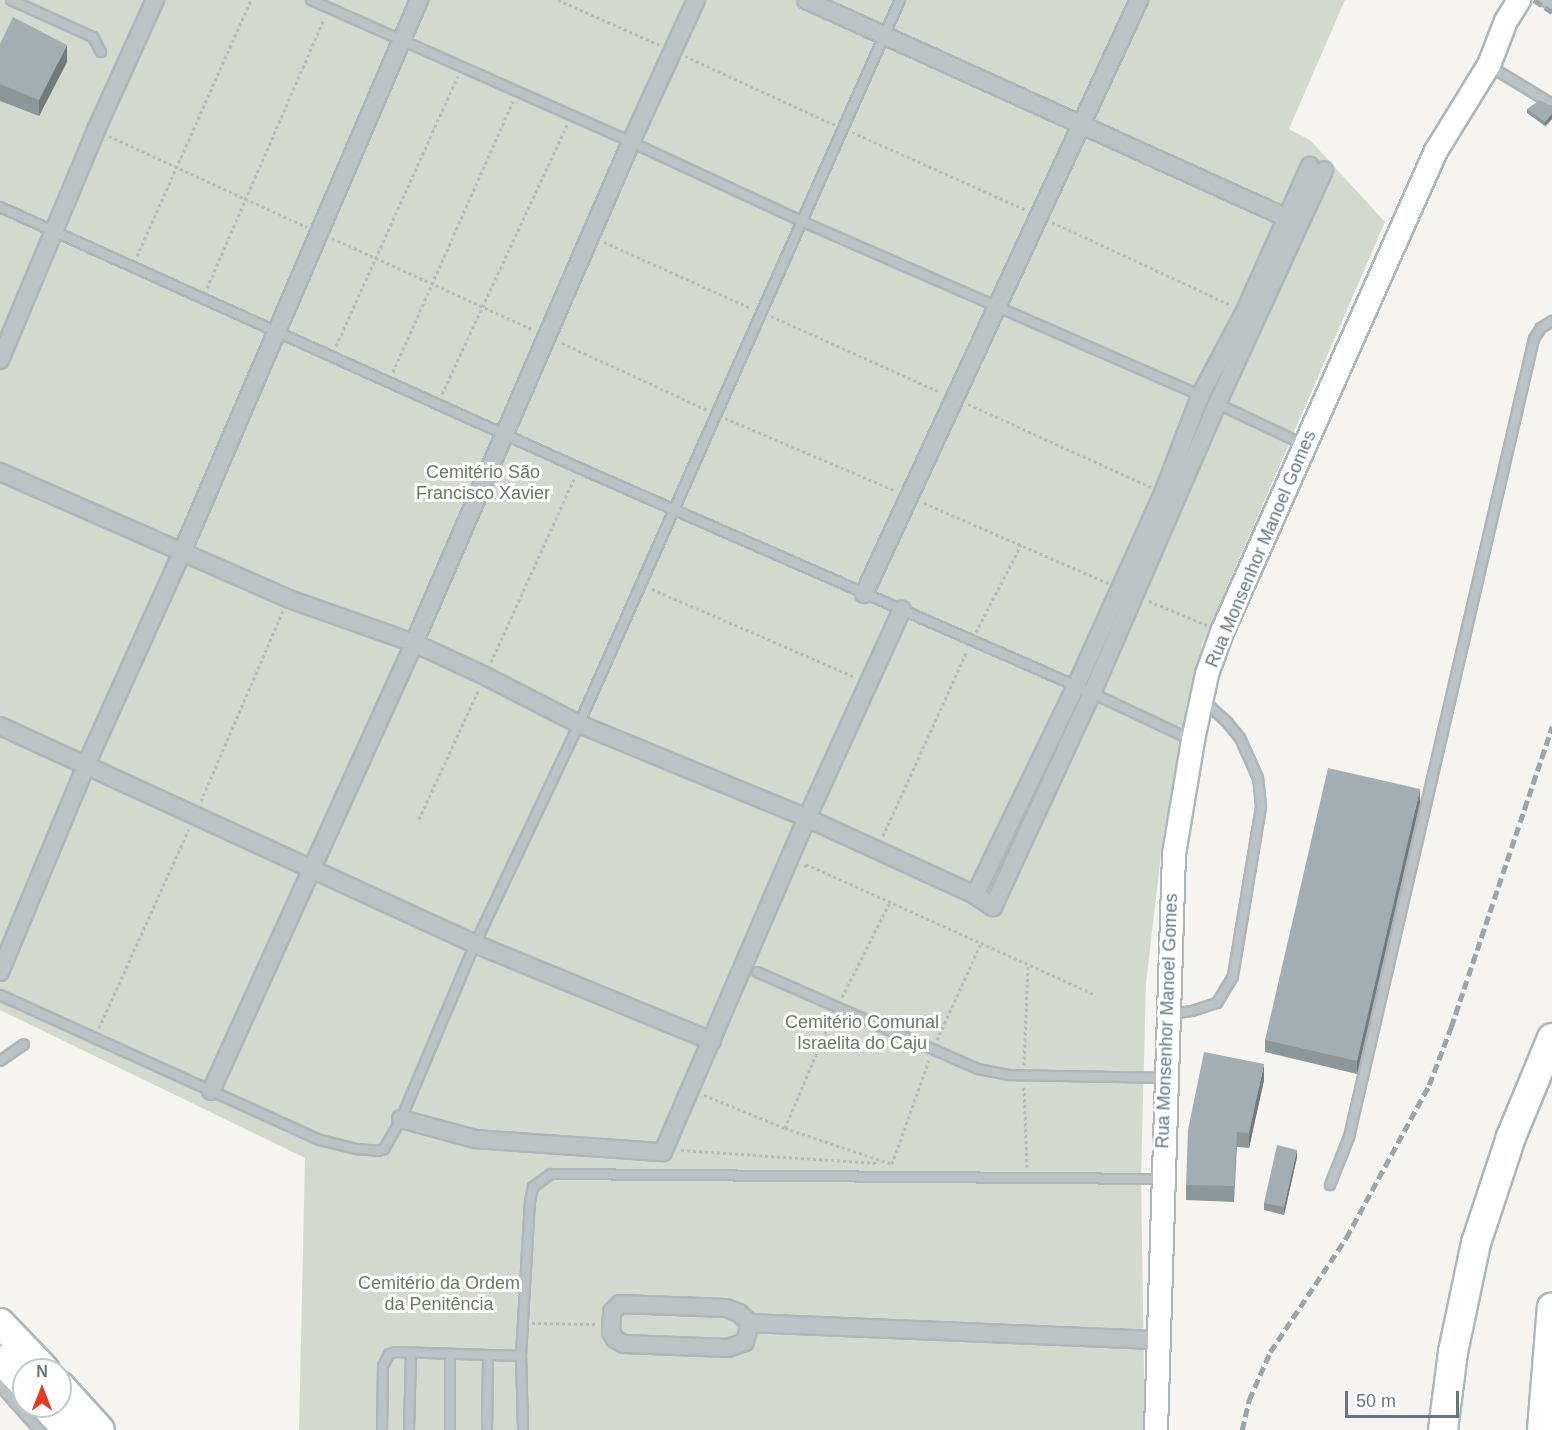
<!DOCTYPE html>
<meta charset="utf-8">
<style>
body{margin:0}
#map{position:relative;width:1552px;height:1430px;overflow:hidden;background:#f5f4f0;font-family:Helvetica,sans-serif}
div>[style]{position:absolute}
.green>*{inset:0;background:#d4d9d0}
.path>*{height:3px;margin-top:-1.5px;transform-origin:0;background:repeating-linear-gradient(90deg,#b7babc 0 3px,transparent 0 6px)}
.roads{filter:drop-shadow(2px 0 #afb6b9) drop-shadow(-2px 0 #afb6b9) drop-shadow(0 2px #afb6b9) drop-shadow(0 -2px #afb6b9)}
.lane>*{height:8px;margin:-4px;padding:0 4px;transform-origin:4px;border-radius:4px;background:#bdc2c5}
.street>*{height:16px;margin:-8px;padding:0 8px;transform-origin:8px;border-radius:8px;background:#bdc2c5}
.secondary>*{height:22px;margin:-11px;padding:0 11px;transform-origin:11px;border-radius:11px;background:#fff}
.highway>*{height:28px;margin:-14px;padding:0 14px;transform-origin:14px;border-radius:14px;background:#fff}
.rail>*{height:4.5px;margin-top:-2.25px;transform-origin:0;background:repeating-linear-gradient(90deg,#9ca4a9 0 9px,transparent 0 13.5px)}
.wall>*{inset:0;background:#8d9699}
.shaded-wall>*{inset:0;background:#737a7d}
.building>*{inset:0;background:#a4aeb2}
span{translate:-50% -50%;white-space:nowrap;text-align:center;line-height:1.15;-webkit-text-stroke:6px #fff;paint-order:stroke}
.park-label{font-size:18px;color:#697962}
.street-label{font-size:18px;color:#637782}
.north{position:absolute;left:12px;top:1358px;width:60px;height:60px;box-sizing:border-box;background:#fff;border:2px solid #c1c9cd;border-radius:50%;rotate:0deg;font-size:16px;font-weight:700;line-height:24px;text-align:center;color:#637782}
.north::after{content:'';display:block;margin:auto;width:21px;height:27px;background:#e33a22;clip-path:polygon(50% 0,100% 100%,50% 72%,0 100%)}
.scale{position:absolute;left:1345px;top:1391px;width:114px;height:27px;box-sizing:border-box;border:3px solid #637782;border-top:0;padding-left:8px;font-size:18px;line-height:21px;white-space:nowrap;color:#637782;-webkit-text-stroke:4px #fff;paint-order:stroke}
</style>
<div id="map">
<div class="green">
<div style="clip-path:polygon(0 0,1345px 0,1289px 129px,1310px 140px,1385px 222px,1202px 645px,1163px 837px,1146px 984px,1141px 1178px,1145px 1430px,299px 1430px,305px 1158px,0 1010px,0 101px,39px 116px,0 61px)"></div>
</div>
<div class="path">
<div style="left:558px;top:0;width:111px;rotate:23.8deg"></div>
<div style="left:685px;top:56px;width:165px;rotate:24.7deg"></div>
<div style="left:852px;top:132px;width:191px;rotate:24.1deg"></div>
<div style="left:109px;top:136px;width:218px;rotate:24.7deg"></div>
<div style="left:1052px;top:222px;width:197px;rotate:24.9deg"></div>
<div style="left:332px;top:238px;width:222px;rotate:24.5deg"></div>
<div style="left:604px;top:242px;width:161px;rotate:24.2deg"></div>
<div style="left:137px;top:256px;width:280px;rotate:-66deg"></div>
<div style="left:207px;top:288px;width:293px;rotate:-66.5deg"></div>
<div style="left:771px;top:316px;width:185px;rotate:24.2deg"></div>
<div style="left:562px;top:343px;width:161px;rotate:24.7deg"></div>
<div style="left:336px;top:346px;width:296px;rotate:-65.7deg"></div>
<div style="left:393px;top:372px;width:296px;rotate:-66.1deg"></div>
<div style="left:442px;top:394px;width:297px;rotate:-65.1deg"></div>
<div style="left:968px;top:404px;width:201px;rotate:24.4deg"></div>
<div style="left:725px;top:418px;width:186px;rotate:23.1deg"></div>
<div style="left:924px;top:503px;width:201px;rotate:23.5deg"></div>
<div style="left:652px;top:589px;width:221px;rotate:23.4deg"></div>
<div style="left:1149px;top:601px;width:63px;rotate:22.5deg"></div>
<div style="left:976px;top:632px;width:98px;rotate:-62.7deg"></div>
<div style="left:491px;top:662px;width:201px;rotate:-65.6deg"></div>
<div style="left:201px;top:801px;width:207px;rotate:-66.7deg"></div>
<div style="left:419px;top:819px;width:143px;rotate:-65.2deg"></div>
<div style="left:883px;top:836px;width:203px;rotate:-65.6deg"></div>
<div style="left:805px;top:867px;width:3px;rotate:-72deg"></div>
<div style="left:806px;top:864px;width:318px;rotate:24.3deg"></div>
<div style="left:842px;top:997px;width:106px;rotate:-63.2deg"></div>
<div style="left:99px;top:1028px;width:218px;rotate:-65.7deg"></div>
<div style="left:937px;top:1040px;width:107px;rotate:-65.6deg"></div>
<div style="left:1024px;top:1065px;width:101px;rotate:-87.7deg"></div>
<div style="left:1024px;top:1087px;width:80px;rotate:87.9deg"></div>
<div style="left:704px;top:1095px;width:87px;rotate:22.2deg"></div>
<div style="left:785px;top:1128px;width:113px;rotate:18.6deg"></div>
<div style="left:892px;top:1164px;width:110px;rotate:-70.4deg"></div>
<div style="left:785px;top:1128px;width:121px;rotate:-67.1deg"></div>
<div style="left:681px;top:1150px;width:197px;rotate:3.8deg"></div>
<div style="left:532px;top:1323px;width:65px;rotate:0.9deg"></div>
</div>
<div class="roads">
<div class="lane">
<div style="left:11px;top:0;width:90px;rotate:24.3deg"></div>
<div style="left:93px;top:37px;width:17px;rotate:62deg"></div>
<div style="left:311px;top:0;width:350px;rotate:23.9deg"></div>
<div style="left:631px;top:142px;width:187px;rotate:24.9deg"></div>
<div style="left:801px;top:221px;width:438px;rotate:23.6deg"></div>
<div style="left:1542px;top:0;width:11px;rotate:27deg"></div>
<div style="left:1491px;top:67px;width:71px;rotate:31.2deg"></div>
<div style="left:0;top:207px;width:635px;rotate:24.26deg"></div>
<div style="left:579px;top:468px;width:560px;rotate:23.68deg"></div>
<div style="left:1092px;top:693px;width:110px;rotate:25.2deg"></div>
<div style="left:1216px;top:403px;width:98px;rotate:25.3deg"></div>
<div style="left:757px;top:972px;width:241px;rotate:23.7deg"></div>
<div style="left:978px;top:1069px;width:32px;rotate:11deg"></div>
<div style="left:1009px;top:1075px;width:157px;rotate:1.1deg"></div>
<div style="left:0;top:995px;width:351px;rotate:24.4deg"></div>
<div style="left:320px;top:1140px;width:38px;rotate:14deg"></div>
<div style="left:357px;top:1149px;width:21px;rotate:5deg"></div>
<div style="left:378px;top:1151px;width:6px;rotate:-18deg"></div>
<div style="left:384px;top:1149px;width:34px;rotate:-60deg"></div>
<div style="left:401px;top:1119px;width:190px;rotate:-67.1deg"></div>
<div style="left:475px;top:944px;width:243px;rotate:-64.7deg"></div>
<div style="left:579px;top:724px;width:792px;rotate:-66.09deg"></div>
<div style="left:1171px;top:1014px;width:21px;rotate:-8deg"></div>
<div style="left:1192px;top:1011px;width:26px;rotate:-18deg"></div>
<div style="left:1217px;top:1003px;width:31px;rotate:-59deg"></div>
<div style="left:1233px;top:976px;width:172px;rotate:-80.6deg"></div>
<div style="left:1261px;top:806px;width:28px;rotate:-96deg"></div>
<div style="left:1258px;top:778px;width:44px;rotate:-114.2deg"></div>
<div style="left:1240px;top:738px;width:21px;rotate:-129deg"></div>
<div style="left:1227px;top:722px;width:31px;rotate:-138deg"></div>
<div style="left:0;top:1061px;width:29px;rotate:-35deg"></div>
<div style="left:1330px;top:1185px;width:52px;rotate:-68.4deg"></div>
<div style="left:1349px;top:1137px;width:819px;rotate:-76.95deg"></div>
<div style="left:1534px;top:339px;width:13px;rotate:-58deg"></div>
<div style="left:1541px;top:328px;width:13px;rotate:-32deg"></div>
<div style="left:0;top:1386px;width:59px;rotate:48.4deg"></div>
<div style="left:382px;top:1430px;width:64px;rotate:-89.1deg"></div>
<div style="left:383px;top:1366px;width:13px;rotate:-63deg"></div>
<div style="left:389px;top:1354px;width:7px;rotate:-16deg"></div>
<div style="left:396px;top:1352px;width:125px;rotate:1.8deg"></div>
<div style="left:409px;top:1430px;width:77px;rotate:-88.5deg"></div>
<div style="left:450px;top:1430px;width:76px;rotate:-90deg"></div>
<div style="left:487px;top:1430px;width:75px;rotate:-89.2deg"></div>
<div style="left:523px;top:1430px;width:74px;rotate:-91.5deg"></div>
<div style="left:521px;top:1356px;width:154px;rotate:-86.7deg"></div>
<div style="left:530px;top:1202px;width:15px;rotate:-79deg"></div>
<div style="left:533px;top:1187px;width:22px;rotate:-36deg"></div>
<div style="left:551px;top:1174px;width:610px;rotate:0.47deg"></div>
</div>
<div class="street">
<div style="left:806px;top:0;width:528px;rotate:24.38deg"></div>
<div style="left:0;top:360px;width:249px;rotate:-67.3deg"></div>
<div style="left:96px;top:130px;width:143px;rotate:-65.6deg"></div>
<div style="left:0;top:472px;width:316px;rotate:23.7deg"></div>
<div style="left:289px;top:599px;width:133px;rotate:19.4deg"></div>
<div style="left:414px;top:643px;width:78px;rotate:24.9deg"></div>
<div style="left:485px;top:676px;width:106px;rotate:27.1deg"></div>
<div style="left:579px;top:724px;width:247px;rotate:22.4deg"></div>
<div style="left:807px;top:818px;width:185px;rotate:24.6deg"></div>
<div style="left:975px;top:895px;width:22px;rotate:34deg"></div>
<div style="left:993px;top:907px;width:236px;rotate:-65.2deg"></div>
<div style="left:1092px;top:693px;width:315px;rotate:-66.6deg"></div>
<div style="left:1217px;top:404px;width:257px;rotate:-65.4deg"></div>
<div style="left:864px;top:594px;width:655px;rotate:-65.16deg"></div>
<div style="left:0;top:726px;width:523px;rotate:24.65deg"></div>
<div style="left:475px;top:944px;width:256px;rotate:22.3deg"></div>
<div style="left:975px;top:895px;width:232px;rotate:-64.2deg"></div>
<div style="left:1076px;top:686px;width:212px;rotate:-65.7deg"></div>
<div style="left:1163px;top:493px;width:104px;rotate:-69.1deg"></div>
<div style="left:1200px;top:396px;width:96px;rotate:-62.1deg"></div>
<div style="left:1245px;top:311px;width:159px;rotate:-65.9deg"></div>
<div style="left:0;top:972px;width:224px;rotate:-67.4deg"></div>
<div style="left:86px;top:765px;width:234px;rotate:-65.7deg"></div>
<div style="left:182px;top:552px;width:601px;rotate:-66.76deg"></div>
<div style="left:211px;top:1091px;width:492px;rotate:-65.6deg"></div>
<div style="left:414px;top:643px;width:546px;rotate:-66.58deg"></div>
<div style="left:631px;top:142px;width:156px;rotate:-65.4deg"></div>
<div style="left:401px;top:1119px;width:77px;rotate:15.1deg"></div>
<div style="left:475px;top:1139px;width:188px;rotate:4deg"></div>
<div style="left:663px;top:1152px;width:364px;rotate:-66.7deg"></div>
<div style="left:807px;top:818px;width:229px;rotate:-65.5deg"></div>
<div style="left:750px;top:1323px;width:20px;rotate:105deg"></div>
<div style="left:745px;top:1342px;width:18px;rotate:161deg"></div>
<div style="left:728px;top:1348px;width:104px;rotate:-177.8deg"></div>
<div style="left:624px;top:1344px;width:10px;rotate:-151deg"></div>
<div style="left:615px;top:1339px;width:8px;rotate:-120deg"></div>
<div style="left:611px;top:1332px;width:20px;rotate:-87deg"></div>
<div style="left:612px;top:1312px;width:11px;rotate:-45deg"></div>
<div style="left:620px;top:1304px;width:106px;rotate:2.2deg"></div>
<div style="left:726px;top:1308px;width:14px;rotate:21deg"></div>
<div style="left:739px;top:1313px;width:15px;rotate:42deg"></div>
<div style="left:750px;top:1323px;width:409px;rotate:2.4deg"></div>
</div>
<div class="secondary">
<div style="left:1156px;top:1430px;width:576px;rotate:-88.21deg"></div>
<div style="left:1174px;top:854px;width:116px;rotate:-80.5deg"></div>
<div style="left:1193px;top:740px;width:67px;rotate:-78deg"></div>
<div style="left:1207px;top:674px;width:45px;rotate:-70.3deg"></div>
<div style="left:1222px;top:632px;width:526px;rotate:-66.02deg"></div>
<div style="left:1436px;top:151px;width:101px;rotate:-58.4deg"></div>
<div style="left:1489px;top:65px;width:47px;rotate:-68.9deg"></div>
<div style="left:1506px;top:21px;width:25px;rotate:-58deg"></div>
</div>
<div class="highway">
<div style="left:0;top:1323px;width:65px;rotate:46.2deg"></div>
<div style="left:0;top:1360px;width:34px;rotate:45deg"></div>
<div style="left:60px;top:1386px;width:59px;rotate:47.7deg"></div>
<div style="left:45px;top:1406px;width:33px;rotate:47deg"></div>
<div style="left:1443px;top:1430px;width:79px;rotate:-82.7deg"></div>
<div style="left:1453px;top:1352px;width:111px;rotate:-78.1deg"></div>
<div style="left:1476px;top:1243px;width:112px;rotate:-71.7deg"></div>
<div style="left:1511px;top:1137px;width:107px;rotate:-67.5deg"></div>
<div style="left:1542px;top:1430px;width:123px;rotate:-85.4deg"></div>
</div>
</div>
<div class="rail">
<div style="left:1534px;top:0;width:22px;rotate:34deg"></div>
<div style="left:1242px;top:1430px;width:31px;rotate:-77deg"></div>
<div style="left:1249px;top:1400px;width:52px;rotate:-66.4deg"></div>
<div style="left:1270px;top:1352px;width:137px;rotate:-56.3deg"></div>
<div style="left:1346px;top:1238px;width:174px;rotate:-61.5deg"></div>
<div style="left:1429px;top:1085px;width:62px;rotate:-69.2deg"></div>
<div style="left:1451px;top:1027px;width:317px;rotate:-71.4deg"></div>
</div>
<div class="wall">
<div style="clip-path:polygon(0 44px,67px 62px,39px 116px,0 101px)"></div>
<div style="clip-path:polygon(1552px 105px,1552px 119px,1545px 126px,1527px 113px,1527px 109px)"></div>
<div style="clip-path:polygon(1420px 802px,1357px 1074px,1265px 1052px,1265px 1040px)"></div>
<div style="clip-path:polygon(1264px 1080px,1249px 1148px,1237px 1147px,1234px 1202px,1186px 1200px,1186px 1185px)"></div>
<div style="clip-path:polygon(1297px 1157px,1284px 1215px,1264px 1210px,1264px 1203px)"></div>
</div>
<div class="shaded-wall">
<div style="clip-path:polygon(67px 45px,67px 62px,39px 116px,39px 100px)"></div>
<div style="clip-path:polygon(1552px 114px,1552px 119px,1545px 126px,1545px 122px)"></div>
<div style="clip-path:polygon(1420px 789px,1420px 802px,1357px 1074px,1357px 1061px)"></div>
<div style="clip-path:polygon(1264px 1064px,1264px 1080px,1249px 1148px,1249px 1133px)"></div>
<div style="clip-path:polygon(1297px 1150px,1297px 1157px,1284px 1215px,1284px 1207px)"></div>
</div>
<div class="building">
<div style="clip-path:polygon(13px 17px,67px 45px,39px 100px,0 84px,0 44px)"></div>
<div style="clip-path:polygon(1540px 100px,1549px 105px,1552px 105px,1552px 114px,1545px 122px,1527px 109px)"></div>
<div style="clip-path:polygon(1328px 768px,1420px 789px,1357px 1061px,1265px 1040px)"></div>
<div style="clip-path:polygon(1204px 1052px,1264px 1064px,1249px 1133px,1237px 1132px,1234px 1186px,1186px 1185px,1188px 1130px)"></div>
<div style="clip-path:polygon(1277px 1145px,1297px 1150px,1284px 1207px,1264px 1203px)"></div>
</div>
<div class="park-label">
<span style="left:483px;top:483px">Cemitério São<br>Francisco Xavier</span>
<span style="left:862px;top:1033px">Cemitério Comunal<br>Israelita do Caju</span>
<span style="left:439px;top:1294px">Cemitério da Ordem<br>da Penitência</span>
</div>
<div class="street-label">
<span style="left:1261px;top:549px;rotate:-67deg">Rua Monsenhor Manoel Gomes</span>
<span style="left:1167px;top:1021px;rotate:-88deg">Rua Monsenhor Manoel Gomes</span>
</div>
<div class="north">N</div>
<div class="scale">50 m</div>
</div>
